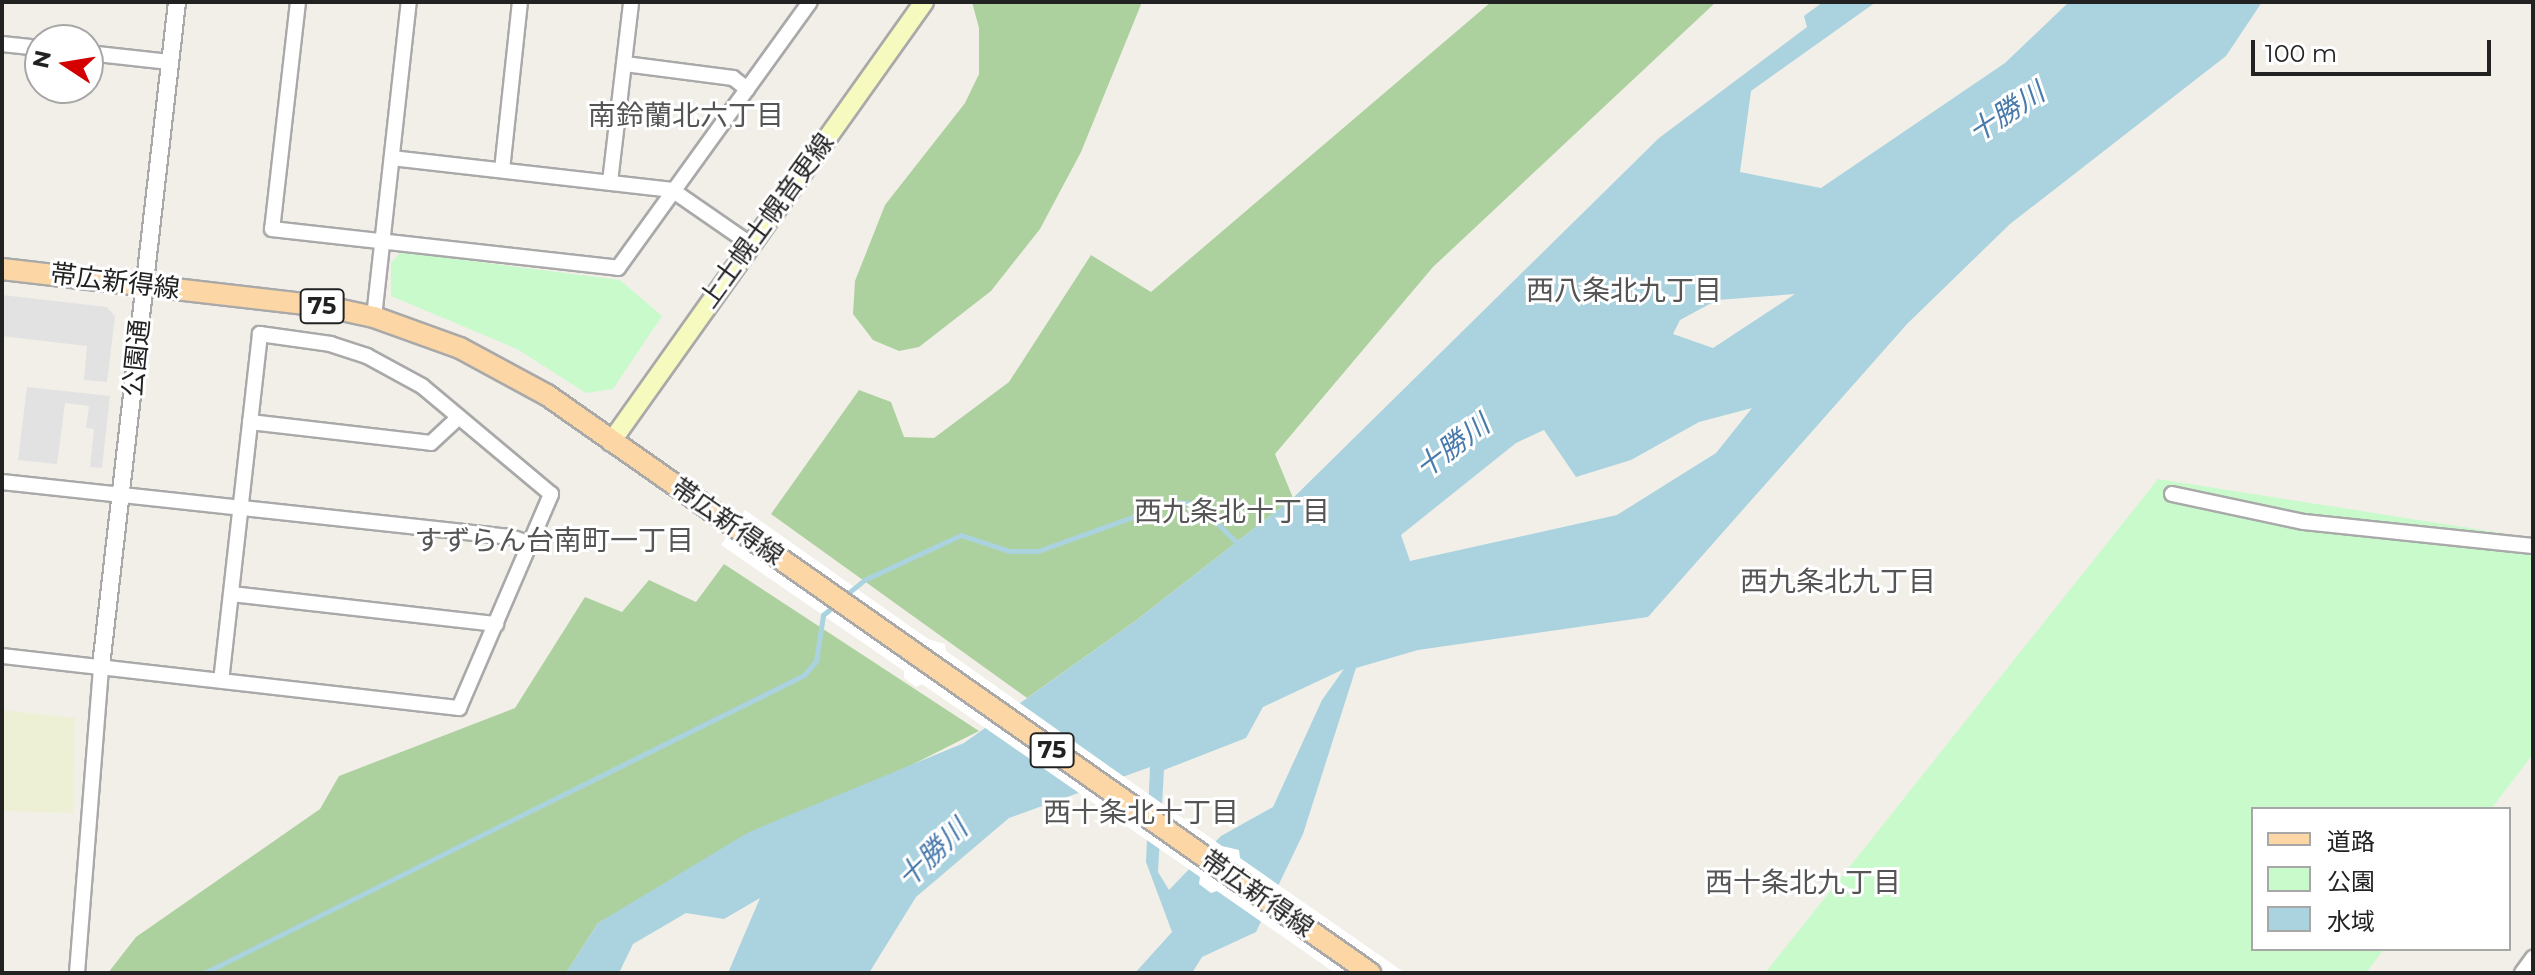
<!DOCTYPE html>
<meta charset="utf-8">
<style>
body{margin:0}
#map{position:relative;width:2535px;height:975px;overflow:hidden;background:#f2efe9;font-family:Montserrat,"Noto Sans JP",sans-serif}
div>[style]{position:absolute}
.farmland>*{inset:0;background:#eef0d5}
.forest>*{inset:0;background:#add19e}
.park>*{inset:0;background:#c8facc}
.parking>*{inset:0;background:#e2e2e2}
.water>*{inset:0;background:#aad3df}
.pier>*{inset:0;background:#fff}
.stream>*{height:5px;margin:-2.5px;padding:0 2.5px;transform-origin:2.5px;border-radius:2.5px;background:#aad3df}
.roads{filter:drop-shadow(2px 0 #a9a9a9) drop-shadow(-2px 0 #a9a9a9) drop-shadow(0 2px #a9a9a9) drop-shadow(0 -2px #a9a9a9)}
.minor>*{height:14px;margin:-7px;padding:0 7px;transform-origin:7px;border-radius:7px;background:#fff}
.tertiary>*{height:16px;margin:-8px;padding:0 8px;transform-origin:8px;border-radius:8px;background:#fff}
.secondary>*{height:18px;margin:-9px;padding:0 9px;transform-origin:9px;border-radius:9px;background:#f7fabf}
.primary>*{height:20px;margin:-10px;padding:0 10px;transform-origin:10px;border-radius:10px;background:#fcd6a4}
span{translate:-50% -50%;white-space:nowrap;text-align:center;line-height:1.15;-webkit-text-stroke:6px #fff;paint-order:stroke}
.shield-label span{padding:2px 6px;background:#fff;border:2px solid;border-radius:6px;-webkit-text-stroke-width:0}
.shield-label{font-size:24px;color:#222;font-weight:700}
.street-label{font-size:26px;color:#222}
.water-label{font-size:28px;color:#4a7aab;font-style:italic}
.neighbourhood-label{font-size:28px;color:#555}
.frame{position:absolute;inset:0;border:4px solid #222;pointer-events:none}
.legend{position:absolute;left:2251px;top:807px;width:260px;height:144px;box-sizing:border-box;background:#fff;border:2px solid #a7a7a7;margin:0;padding:10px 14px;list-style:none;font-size:24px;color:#222}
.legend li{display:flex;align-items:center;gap:16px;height:40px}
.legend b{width:40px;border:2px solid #a7a7a7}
.north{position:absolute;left:24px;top:24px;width:80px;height:80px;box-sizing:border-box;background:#fff;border:2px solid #a7a7a7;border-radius:50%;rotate:282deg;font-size:22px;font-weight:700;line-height:32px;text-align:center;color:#222}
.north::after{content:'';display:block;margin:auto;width:28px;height:36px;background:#d40000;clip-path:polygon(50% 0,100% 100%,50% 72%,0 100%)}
.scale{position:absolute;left:2251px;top:40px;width:240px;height:36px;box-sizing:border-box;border:4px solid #222;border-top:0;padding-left:10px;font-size:24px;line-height:28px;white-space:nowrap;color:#222;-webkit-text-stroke:6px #fff;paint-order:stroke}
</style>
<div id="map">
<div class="farmland">
<div style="clip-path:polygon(2px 710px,75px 718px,73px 813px,2px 811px)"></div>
</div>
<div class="forest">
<div style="clip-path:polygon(972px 2px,1142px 2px,1081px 152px,1040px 229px,991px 291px,919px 347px,899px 351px,873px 340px,853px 314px,855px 281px,885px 205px,965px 103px,979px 74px,979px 28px)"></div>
<div style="clip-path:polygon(1491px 2px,1716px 2px,1433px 267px,1275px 454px,1293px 498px,1134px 622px,1027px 698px,771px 514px,859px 390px,891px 402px,904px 437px,934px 438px,1009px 382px,1091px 255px,1151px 292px)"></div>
<div style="clip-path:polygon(724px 564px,979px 731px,598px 923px,566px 973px,108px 973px,136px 937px,320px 809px,339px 776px,515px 708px,585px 597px,622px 612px,649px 580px,696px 602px)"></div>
</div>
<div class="park">
<div style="clip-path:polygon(401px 252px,620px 280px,662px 316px,613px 389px,586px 393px,517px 349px,391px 296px,391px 263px)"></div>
<div style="clip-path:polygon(2158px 479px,2533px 538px,2533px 754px,2491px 809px,2253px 809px,2253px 949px,2384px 949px,2366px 973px,1765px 973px)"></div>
</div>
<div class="parking">
<div style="clip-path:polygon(2px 295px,107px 307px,115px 316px,107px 382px,84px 380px,87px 346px,2px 336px)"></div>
<div style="clip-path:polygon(27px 387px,110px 396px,102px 468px,90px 467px,94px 429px,86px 428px,89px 406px,65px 403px,57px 464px,18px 460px)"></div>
</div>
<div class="water">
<div style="clip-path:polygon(evenodd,1823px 2px,1876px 2px,1751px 91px,1740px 172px,1821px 188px,2005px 63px,2069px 2px,2262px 2px,2226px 56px,2010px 224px,1907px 324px,1648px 617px,1418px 650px,1356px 668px,1303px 834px,1256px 932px,1202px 957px,1192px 973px,1135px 973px,1172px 932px,1146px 862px,1150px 767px,1009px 818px,916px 897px,869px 973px,728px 973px,760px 898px,724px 919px,686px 913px,633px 944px,619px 973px,566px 973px,598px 923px,749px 832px,964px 743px,1134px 622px,1293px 498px,1659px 138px,1807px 27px,1804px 16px,1823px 2px,1795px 294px,1713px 348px,1673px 334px,1680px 320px,1717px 300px,1795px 294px,1823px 2px,1752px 408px,1716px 453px,1617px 515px,1410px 561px,1401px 535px,1516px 443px,1544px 430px,1576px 477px,1631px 460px,1699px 422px,1752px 408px,1823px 2px,1344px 669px,1322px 700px,1273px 807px,1221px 836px,1169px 890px,1158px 872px,1164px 770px,1246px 738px,1263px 707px,1344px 669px)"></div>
</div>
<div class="pier">
<div style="clip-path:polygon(745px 510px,928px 639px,945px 644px,946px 651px,1222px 846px,1239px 850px,1240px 858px,1405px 973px,1335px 973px,1217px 891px,1211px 893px,1199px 884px,1200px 877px,922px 684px,916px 687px,904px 678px,904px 671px,721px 545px)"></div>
</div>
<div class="stream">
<div style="left:842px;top:598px;width:28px;rotate:-39deg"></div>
<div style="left:864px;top:580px;width:107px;rotate:-24.9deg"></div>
<div style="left:961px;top:535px;width:51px;rotate:18.4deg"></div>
<div style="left:1009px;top:551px;width:29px"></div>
<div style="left:1038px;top:551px;width:145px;rotate:-19.8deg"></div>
<div style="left:1174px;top:502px;width:24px;rotate:5deg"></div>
<div style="left:1198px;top:504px;width:57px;rotate:45deg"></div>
<div style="left:204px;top:973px;width:670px;rotate:-26.41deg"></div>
<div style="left:804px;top:675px;width:18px;rotate:-49deg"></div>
<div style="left:816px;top:661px;width:47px;rotate:-81.3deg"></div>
<div style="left:823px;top:615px;width:16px;rotate:-40deg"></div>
</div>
<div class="roads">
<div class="minor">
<div style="left:298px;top:2px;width:228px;rotate:96.5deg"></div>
<div style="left:272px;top:229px;width:348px;rotate:6.4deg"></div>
<div style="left:618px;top:268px;width:328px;rotate:-54.2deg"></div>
<div style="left:2px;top:44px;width:38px;rotate:6deg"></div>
<div style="left:88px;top:53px;width:82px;rotate:6.3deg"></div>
<div style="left:625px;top:64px;width:109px;rotate:7.4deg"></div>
<div style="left:733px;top:78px;width:18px;rotate:38deg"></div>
<div style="left:392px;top:158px;width:282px;rotate:6.5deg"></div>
<div style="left:672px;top:190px;width:95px;rotate:34.7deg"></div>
<div style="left:502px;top:170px;width:169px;rotate:-83.9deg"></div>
<div style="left:610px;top:182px;width:181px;rotate:-83.3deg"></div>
<div style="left:374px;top:317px;width:317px;rotate:-83.7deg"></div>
<div style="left:250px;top:422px;width:182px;rotate:6.6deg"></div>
<div style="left:431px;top:443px;width:38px;rotate:-43deg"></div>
<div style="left:2px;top:482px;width:512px;rotate:6.17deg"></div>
<div style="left:511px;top:537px;width:20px;rotate:20deg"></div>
<div style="left:2172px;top:494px;width:135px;rotate:12deg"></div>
<div style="left:2304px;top:522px;width:230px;rotate:6deg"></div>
<div style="left:232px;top:594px;width:266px;rotate:6.5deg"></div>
<div style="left:2px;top:656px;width:460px;rotate:6.5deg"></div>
<div style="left:459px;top:708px;width:233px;rotate:-66.7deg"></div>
<div style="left:551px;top:494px;width:168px;rotate:-140.1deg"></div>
<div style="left:422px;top:386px;width:63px;rotate:-151.4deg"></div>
<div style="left:367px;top:356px;width:38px;rotate:-162deg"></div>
<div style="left:331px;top:344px;width:72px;rotate:-172deg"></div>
<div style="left:260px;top:334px;width:347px;rotate:96.4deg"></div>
<div style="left:77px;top:973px;width:308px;rotate:-85.5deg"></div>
<div style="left:2522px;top:973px;width:19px;rotate:-54deg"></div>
</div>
<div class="tertiary">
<div style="left:101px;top:666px;width:668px;rotate:-83.47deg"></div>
</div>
<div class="secondary">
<div style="left:611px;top:442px;width:540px;rotate:-54.57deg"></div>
</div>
<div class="primary">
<div style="left:2px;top:269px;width:323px;rotate:6.6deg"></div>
<div style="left:323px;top:306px;width:52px;rotate:12.2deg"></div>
<div style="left:374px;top:317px;width:91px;rotate:19.8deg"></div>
<div style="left:460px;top:348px;width:99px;rotate:28.4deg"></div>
<div style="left:547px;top:395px;width:1006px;rotate:35.08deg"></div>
</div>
</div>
<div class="shield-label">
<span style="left:322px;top:306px">75</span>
<span style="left:1052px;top:750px">75</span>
</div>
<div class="street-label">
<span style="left:767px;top:221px;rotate:-54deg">上士幌士幌音更線</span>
<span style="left:115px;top:282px;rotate:7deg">帯広新得線</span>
<span style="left:137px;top:358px;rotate:-84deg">公園通</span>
<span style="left:727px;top:522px;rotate:35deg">帯広新得線</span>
<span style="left:1257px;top:894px;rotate:35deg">帯広新得線</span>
</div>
<div class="water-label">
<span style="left:2006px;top:112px;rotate:-33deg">十勝川</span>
<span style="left:1452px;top:446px;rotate:-37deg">十勝川</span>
<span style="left:932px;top:853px;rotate:-44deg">十勝川</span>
</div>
<div class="neighbourhood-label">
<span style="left:686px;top:115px">南鈴蘭北六丁目</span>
<span style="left:1624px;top:290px">西八条北九丁目</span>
<span style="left:1232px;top:511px">西九条北十丁目</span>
<span style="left:554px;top:540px">すずらん台南町一丁目</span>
<span style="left:1838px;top:581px">西九条北九丁目</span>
<span style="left:1141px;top:812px">西十条北十丁目</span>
<span style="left:1803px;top:882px">西十条北九丁目</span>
</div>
<div class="frame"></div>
<ul class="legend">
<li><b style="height:10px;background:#fcd6a4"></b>道路</li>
<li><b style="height:22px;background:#c8facc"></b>公園</li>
<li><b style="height:22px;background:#aad3df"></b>水域</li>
</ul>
<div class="north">N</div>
<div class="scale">100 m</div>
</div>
